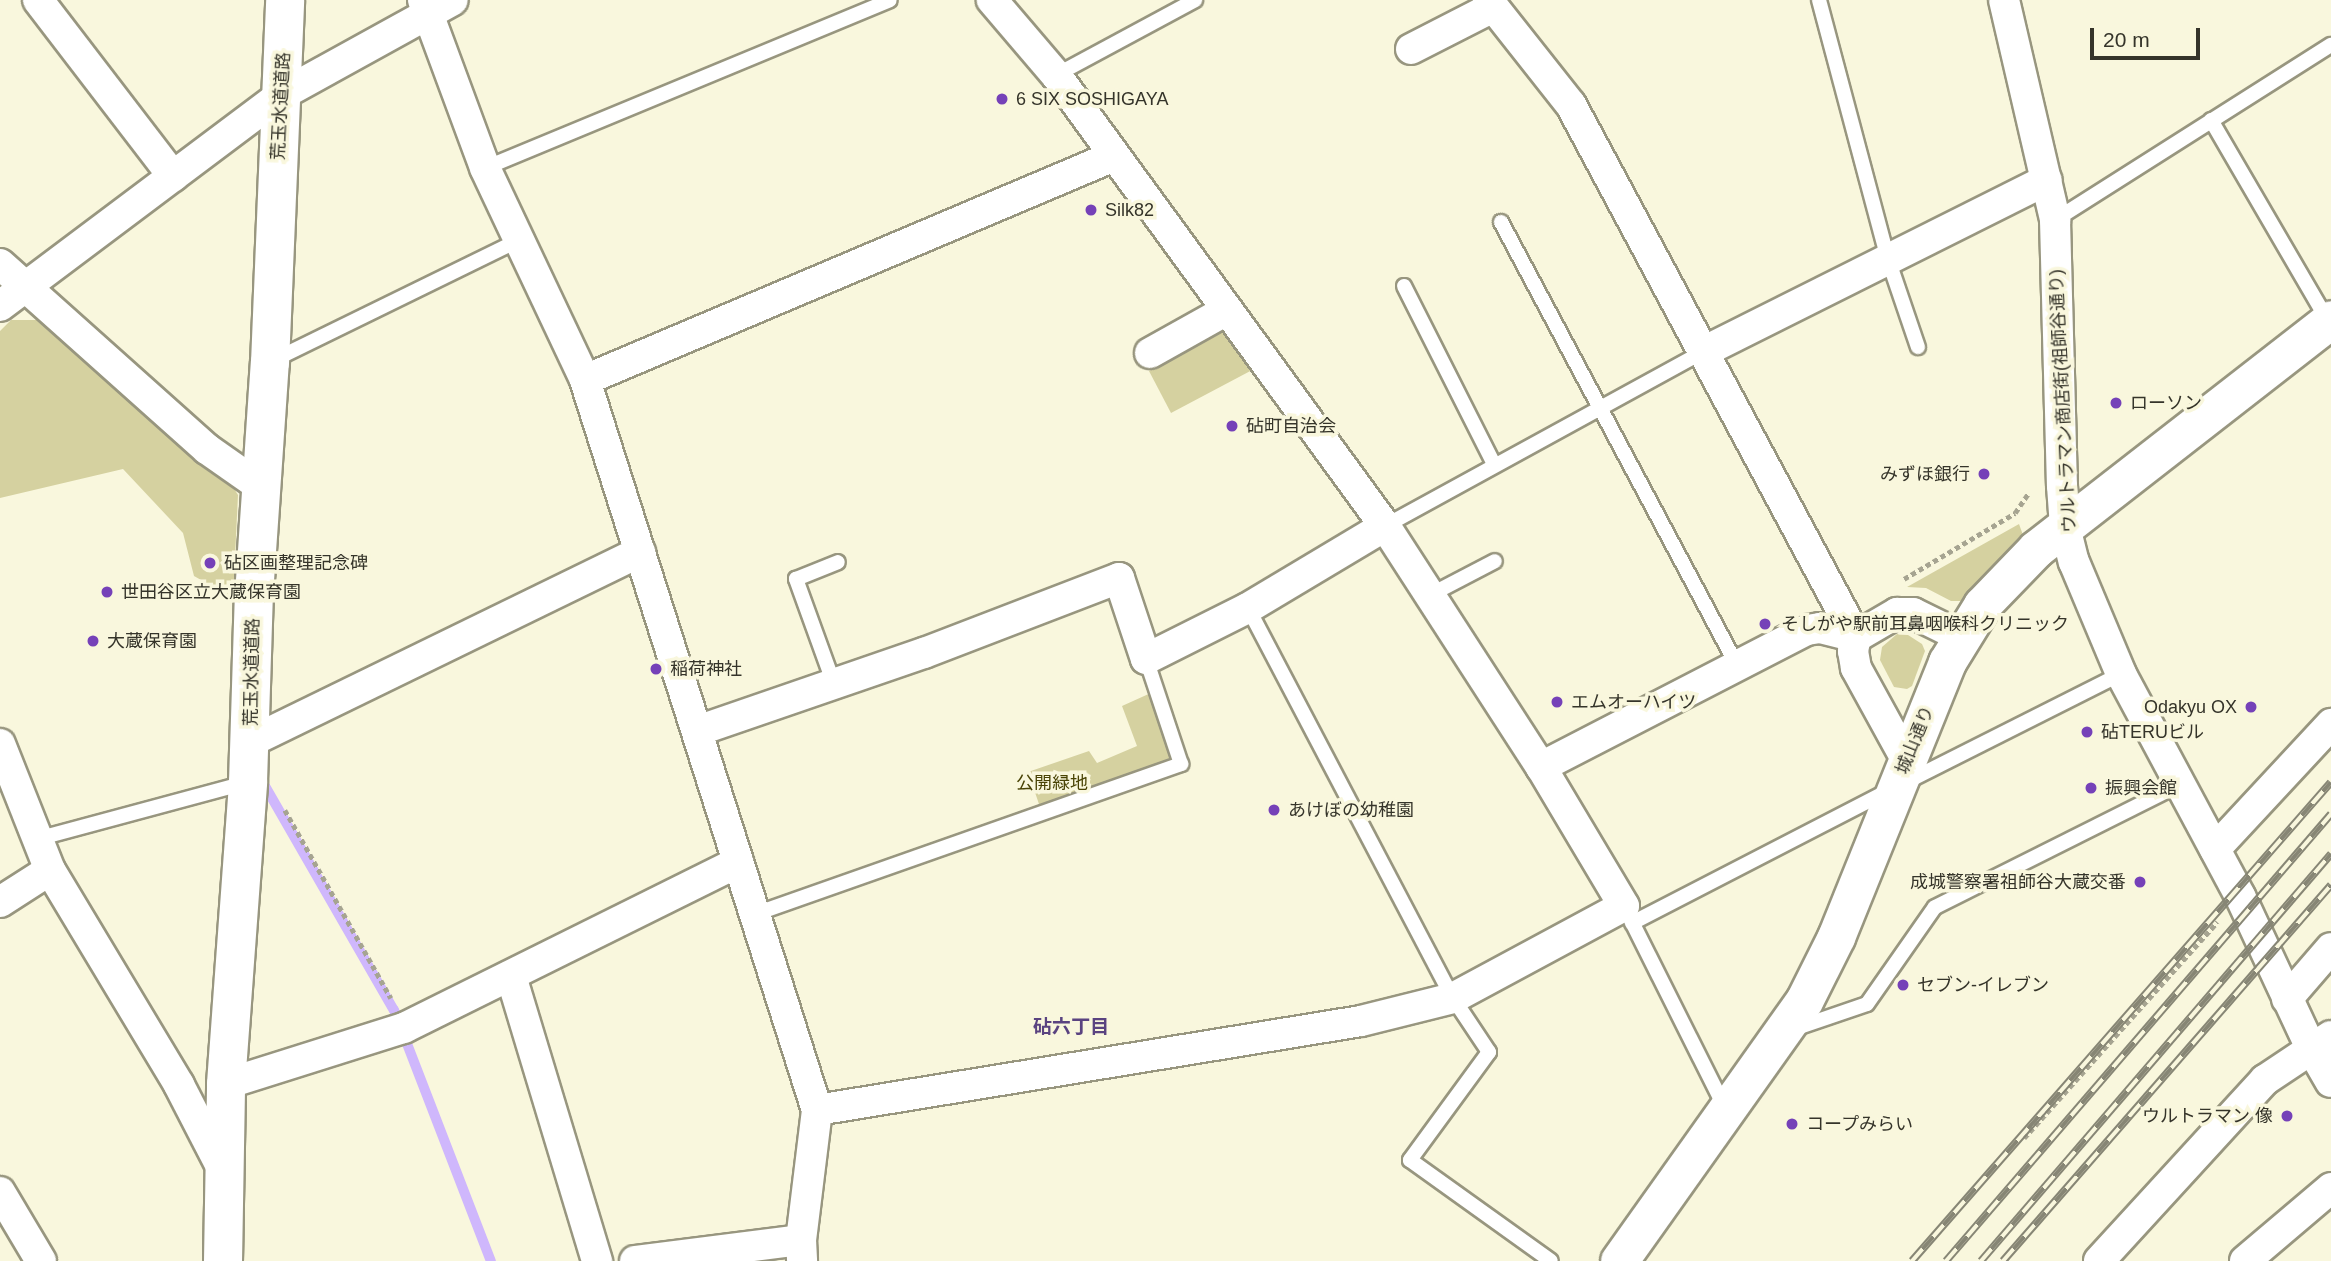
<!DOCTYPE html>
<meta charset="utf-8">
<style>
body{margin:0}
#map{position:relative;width:2331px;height:1261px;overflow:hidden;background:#f9f7dd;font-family:Arial,"Noto Sans JP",sans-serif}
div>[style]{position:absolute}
.green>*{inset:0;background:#d5d1a0}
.stream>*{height:10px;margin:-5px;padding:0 5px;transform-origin:5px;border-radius:5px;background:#cfb7fc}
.path>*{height:4.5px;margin-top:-2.25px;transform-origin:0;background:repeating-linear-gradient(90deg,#a6a491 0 5px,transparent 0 8.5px)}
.roads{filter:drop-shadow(2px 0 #98967f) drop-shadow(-2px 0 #98967f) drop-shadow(0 2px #98967f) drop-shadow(0 -2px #98967f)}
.service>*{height:14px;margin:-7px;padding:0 7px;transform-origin:7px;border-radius:7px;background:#fff}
.minor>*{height:30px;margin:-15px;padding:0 15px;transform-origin:15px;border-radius:15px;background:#fff}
.tertiary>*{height:37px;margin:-18.5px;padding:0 18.5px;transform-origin:18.5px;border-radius:18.5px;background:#fff}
.secondary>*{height:38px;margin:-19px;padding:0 19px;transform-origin:19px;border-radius:19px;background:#fff}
.rail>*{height:8px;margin-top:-4px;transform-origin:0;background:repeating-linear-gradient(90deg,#f9f7dd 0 16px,#878675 0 32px);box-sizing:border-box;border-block:2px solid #878675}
.dots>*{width:19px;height:19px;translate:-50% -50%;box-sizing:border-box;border:4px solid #f9f7dd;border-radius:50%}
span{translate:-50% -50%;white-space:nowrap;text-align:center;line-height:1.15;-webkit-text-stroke:7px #f9f7dd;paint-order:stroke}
.poi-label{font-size:18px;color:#35342a}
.left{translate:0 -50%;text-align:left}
.right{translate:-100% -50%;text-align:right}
.street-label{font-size:18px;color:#35342a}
.park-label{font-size:18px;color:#494305}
.neighbourhood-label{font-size:19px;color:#5a4380;font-weight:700}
.scale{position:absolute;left:2090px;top:28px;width:110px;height:32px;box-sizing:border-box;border:4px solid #35342a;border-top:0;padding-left:9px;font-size:21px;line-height:24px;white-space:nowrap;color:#35342a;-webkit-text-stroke:5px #f9f7dd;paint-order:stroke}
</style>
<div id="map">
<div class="green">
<div style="clip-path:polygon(11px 320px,39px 320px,230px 482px,238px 495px,233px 598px,194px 576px,183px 533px,123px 469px,0 498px,0 331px)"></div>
<div style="clip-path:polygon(1220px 330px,1239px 337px,1256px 368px,1171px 413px,1149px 371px)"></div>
<div style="clip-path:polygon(2019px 524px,2023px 535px,1961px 601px,1951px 601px,1926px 588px,1907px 587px)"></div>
<div style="clip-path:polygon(1897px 634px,1908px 635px,1922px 644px,1925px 651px,1912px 686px,1907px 689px,1894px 687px,1880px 660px,1882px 647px)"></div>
<div style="clip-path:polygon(1153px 692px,1176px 761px,1040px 807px,1028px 772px,1089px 751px,1097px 763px,1137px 746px,1122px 706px)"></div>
</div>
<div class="stream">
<div style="left:265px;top:786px;width:258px;rotate:60.1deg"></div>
<div style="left:394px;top:1010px;width:269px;rotate:68.9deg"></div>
</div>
<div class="path">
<div style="left:1904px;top:579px;width:129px;rotate:-30.7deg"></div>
<div style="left:2015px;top:513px;width:23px;rotate:-56deg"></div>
<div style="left:285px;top:810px;width:216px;rotate:60.6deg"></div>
<div style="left:2024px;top:1138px;width:290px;rotate:-48.2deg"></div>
</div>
<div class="roads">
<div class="service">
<div style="left:1819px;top:0;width:268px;rotate:75.1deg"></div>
<div style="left:1888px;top:259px;width:93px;rotate:71.2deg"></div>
<div style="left:1056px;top:75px;width:158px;rotate:-28.3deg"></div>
<div style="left:2211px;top:120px;width:233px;rotate:59.8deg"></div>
<div style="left:485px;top:168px;width:438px;rotate:-22.5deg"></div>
<div style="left:2055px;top:220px;width:327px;rotate:-32.4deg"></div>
<div style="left:1501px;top:222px;width:504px;rotate:61.96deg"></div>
<div style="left:1404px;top:286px;width:199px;rotate:63.2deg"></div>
<div style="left:272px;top:361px;width:275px;rotate:-26.1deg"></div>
<div style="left:1385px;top:526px;width:365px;rotate:-28.7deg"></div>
<div style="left:1430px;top:595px;width:73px;rotate:-27.6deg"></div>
<div style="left:1248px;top:608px;width:441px;rotate:62.3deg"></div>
<div style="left:1453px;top:998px;width:65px;rotate:56.3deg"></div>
<div style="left:1489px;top:1052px;width:134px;rotate:126.2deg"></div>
<div style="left:1410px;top:1160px;width:173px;rotate:35.6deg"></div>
<div style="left:834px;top:684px;width:112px;rotate:-109.9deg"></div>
<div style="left:796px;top:579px;width:45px;rotate:-22deg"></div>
<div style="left:1906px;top:782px;width:241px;rotate:-26.7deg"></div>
<div style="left:37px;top:839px;width:215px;rotate:-15.1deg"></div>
<div style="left:755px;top:914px;width:452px;rotate:-19.4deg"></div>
<div style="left:1181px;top:764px;width:111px;rotate:-108.4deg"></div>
<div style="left:1629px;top:916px;width:215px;rotate:63.4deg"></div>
<div style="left:1632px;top:923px;width:288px;rotate:-27.3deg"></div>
<div style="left:1791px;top:1030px;width:80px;rotate:-18.9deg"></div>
<div style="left:1867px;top:1004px;width:118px;rotate:-55deg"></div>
<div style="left:1935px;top:907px;width:275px;rotate:-26.6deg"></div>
</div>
<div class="minor">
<div style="left:38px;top:0;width:222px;rotate:52.5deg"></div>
<div style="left:423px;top:0;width:179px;rotate:69.7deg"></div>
<div style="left:485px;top:168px;width:234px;rotate:64.7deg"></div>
<div style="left:585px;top:380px;width:766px;rotate:72.37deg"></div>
<div style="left:817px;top:1110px;width:131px;rotate:97deg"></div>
<div style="left:801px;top:1240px;width:21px;rotate:87deg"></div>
<div style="left:1488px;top:0;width:134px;rotate:51.7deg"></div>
<div style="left:1571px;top:105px;width:604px;rotate:61.82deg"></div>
<div style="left:2004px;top:0;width:226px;rotate:76.9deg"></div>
<div style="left:2055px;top:220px;width:266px;rotate:88.5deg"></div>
<div style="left:2062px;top:486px;width:41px;rotate:85.8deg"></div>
<div style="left:2065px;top:527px;width:36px;rotate:76deg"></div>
<div style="left:2074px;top:562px;width:121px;rotate:67.2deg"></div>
<div style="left:2121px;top:674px;width:252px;rotate:61.8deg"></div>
<div style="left:2240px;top:896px;width:168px;rotate:65deg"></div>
<div style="left:2311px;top:1048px;width:39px;rotate:60deg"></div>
<div style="left:1411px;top:49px;width:92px;rotate:-27.1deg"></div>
<div style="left:0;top:264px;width:278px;rotate:41.8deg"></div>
<div style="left:207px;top:449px;width:66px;rotate:35.1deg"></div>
<div style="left:0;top:306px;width:351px;rotate:-36.9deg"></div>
<div style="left:281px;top:95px;width:196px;rotate:-28.9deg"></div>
<div style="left:1705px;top:351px;width:382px;rotate:-26.6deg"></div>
<div style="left:1150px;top:353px;width:88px;rotate:-29.2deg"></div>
<div style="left:585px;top:380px;width:574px;rotate:-22.95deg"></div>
<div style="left:697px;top:731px;width:240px;rotate:-19deg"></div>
<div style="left:924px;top:653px;width:209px;rotate:-21deg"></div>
<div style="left:1119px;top:578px;width:85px;rotate:71.6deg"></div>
<div style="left:1146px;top:659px;width:114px;rotate:-26.6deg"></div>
<div style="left:1248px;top:608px;width:160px;rotate:-30.9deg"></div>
<div style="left:250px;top:742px;width:434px;rotate:-26deg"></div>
<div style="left:0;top:744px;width:136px;rotate:68.4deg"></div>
<div style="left:50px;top:870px;width:251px;rotate:59deg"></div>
<div style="left:179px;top:1085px;width:98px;rotate:62.7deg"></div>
<div style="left:1906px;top:759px;width:104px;rotate:-118.8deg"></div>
<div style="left:1856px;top:668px;width:17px;rotate:-100deg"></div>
<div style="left:1853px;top:651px;width:14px;rotate:-78deg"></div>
<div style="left:1856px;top:637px;width:48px;rotate:-30.3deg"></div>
<div style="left:1897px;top:613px;width:16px"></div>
<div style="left:1913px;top:613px;width:55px;rotate:26.1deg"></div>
<div style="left:1541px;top:767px;width:299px;rotate:-27.3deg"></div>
<div style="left:1807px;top:630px;width:13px;rotate:-9deg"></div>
<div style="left:1820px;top:628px;width:37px;rotate:14deg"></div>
<div style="left:2215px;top:849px;width:171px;rotate:-47.1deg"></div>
<div style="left:0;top:902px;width:59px;rotate:-32.6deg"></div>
<div style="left:511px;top:976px;width:298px;rotate:73.2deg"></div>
<div style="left:2287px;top:999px;width:67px;rotate:-49.2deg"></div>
<div style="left:226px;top:1084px;width:187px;rotate:-17.5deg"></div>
<div style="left:404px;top:1028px;width:373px;rotate:-26.4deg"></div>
<div style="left:817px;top:1110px;width:551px;rotate:-9.29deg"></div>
<div style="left:1361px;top:1021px;width:95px;rotate:-14deg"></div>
<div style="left:1453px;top:998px;width:194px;rotate:-28.3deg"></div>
<div style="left:1624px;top:906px;width:162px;rotate:-120.8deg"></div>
<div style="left:1541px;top:767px;width:287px;rotate:-122.9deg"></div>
<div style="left:1385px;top:526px;width:558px;rotate:-126.11deg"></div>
<div style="left:1056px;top:75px;width:99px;rotate:-130.5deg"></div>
<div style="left:0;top:1192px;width:80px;rotate:59.3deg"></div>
<div style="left:635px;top:1261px;width:167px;rotate:-7.2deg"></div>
<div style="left:2099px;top:1261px;width:246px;rotate:-47.5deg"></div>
<div style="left:2265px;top:1080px;width:79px;rotate:-33.7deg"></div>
<div style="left:2245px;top:1261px;width:113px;rotate:-40.3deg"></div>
</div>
<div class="tertiary">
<div style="left:1619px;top:1261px;width:319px;rotate:-54.6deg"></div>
<div style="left:1804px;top:1001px;width:72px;rotate:-63.4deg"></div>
<div style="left:1836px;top:937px;width:297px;rotate:-68deg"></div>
<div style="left:1947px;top:662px;width:67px;rotate:-58.4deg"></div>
<div style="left:1982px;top:605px;width:78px;rotate:-46deg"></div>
<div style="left:2036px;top:549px;width:374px;rotate:-37.9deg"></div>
</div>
<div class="secondary">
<div style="left:223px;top:1261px;width:177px;rotate:-89deg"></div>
<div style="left:226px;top:1084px;width:303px;rotate:-85.8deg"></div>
<div style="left:248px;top:782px;width:187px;rotate:-88.2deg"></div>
<div style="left:254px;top:595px;width:233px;rotate:-86.1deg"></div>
<div style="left:270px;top:363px;width:363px;rotate:-87.6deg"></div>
</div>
</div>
<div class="rail">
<div style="left:1912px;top:1261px;width:636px;rotate:-48.82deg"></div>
<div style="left:1946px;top:1261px;width:590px;rotate:-49.26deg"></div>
<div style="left:1981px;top:1261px;width:537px;rotate:-49.31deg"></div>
<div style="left:2003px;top:1261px;width:499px;rotate:-48.9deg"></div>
</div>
<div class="dots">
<div style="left:1002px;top:99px;background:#7541b8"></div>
<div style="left:1091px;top:210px;background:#7541b8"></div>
<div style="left:2116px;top:403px;background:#7541b8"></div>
<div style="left:1232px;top:426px;background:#7541b8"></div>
<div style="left:1984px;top:474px;background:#7541b8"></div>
<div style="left:210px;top:563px;background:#7541b8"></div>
<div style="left:107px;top:592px;background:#7541b8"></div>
<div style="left:1765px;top:624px;background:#7541b8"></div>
<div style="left:93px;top:641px;background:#7541b8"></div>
<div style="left:656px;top:669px;background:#7541b8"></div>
<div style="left:1557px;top:702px;background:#7541b8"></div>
<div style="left:2251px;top:707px;background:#7541b8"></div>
<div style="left:2087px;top:732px;background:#7541b8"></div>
<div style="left:2091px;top:788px;background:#7541b8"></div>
<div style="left:1274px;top:810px;background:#7541b8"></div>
<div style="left:2140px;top:882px;background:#7541b8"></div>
<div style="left:1903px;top:985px;background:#7541b8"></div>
<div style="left:2287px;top:1116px;background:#7541b8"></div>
<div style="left:1792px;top:1124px;background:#7541b8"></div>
</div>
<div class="poi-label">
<span class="left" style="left:1016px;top:99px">6 SIX SOSHIGAYA</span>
<span class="left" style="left:1105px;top:210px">Silk82</span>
<span class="left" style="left:2130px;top:403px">ローソン</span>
<span class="left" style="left:1246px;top:426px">砧町自治会</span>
<span class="right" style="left:1970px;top:474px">みずほ銀行</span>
<span class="left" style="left:224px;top:563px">砧区画整理記念碑</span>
<span class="left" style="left:121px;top:592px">世田谷区立大蔵保育園</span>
<span class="left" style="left:1781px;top:624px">そしがや駅前耳鼻咽喉科クリニック</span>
<span class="left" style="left:107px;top:641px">大蔵保育園</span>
<span class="left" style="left:670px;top:669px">稲荷神社</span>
<span class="left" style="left:1571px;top:702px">エムオーハイツ</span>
<span class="right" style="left:2237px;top:707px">Odakyu OX</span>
<span class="left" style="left:2101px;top:732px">砧TERUビル</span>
<span class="left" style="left:2105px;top:788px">振興会館</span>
<span class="left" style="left:1288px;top:810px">あけぼの幼稚園</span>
<span class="right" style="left:2126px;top:882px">成城警察署祖師谷大蔵交番</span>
<span class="left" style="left:1917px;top:985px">セブン-イレブン</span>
<span class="right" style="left:2273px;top:1116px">ウルトラマン 像</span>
<span class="left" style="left:1806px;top:1124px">コープみらい</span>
</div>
<div class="street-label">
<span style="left:281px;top:106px;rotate:-87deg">荒玉水道道路</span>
<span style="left:2063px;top:401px;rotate:-93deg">ウルトラマン商店街(祖師谷通り)</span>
<span style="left:252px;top:672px;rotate:-89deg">荒玉水道道路</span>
<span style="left:1915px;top:740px;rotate:-68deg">城山通り</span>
</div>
<div class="park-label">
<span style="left:1052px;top:783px">公開緑地</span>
</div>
<div class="neighbourhood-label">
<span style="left:1071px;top:1027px">砧六丁目</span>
</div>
<div class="scale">20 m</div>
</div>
